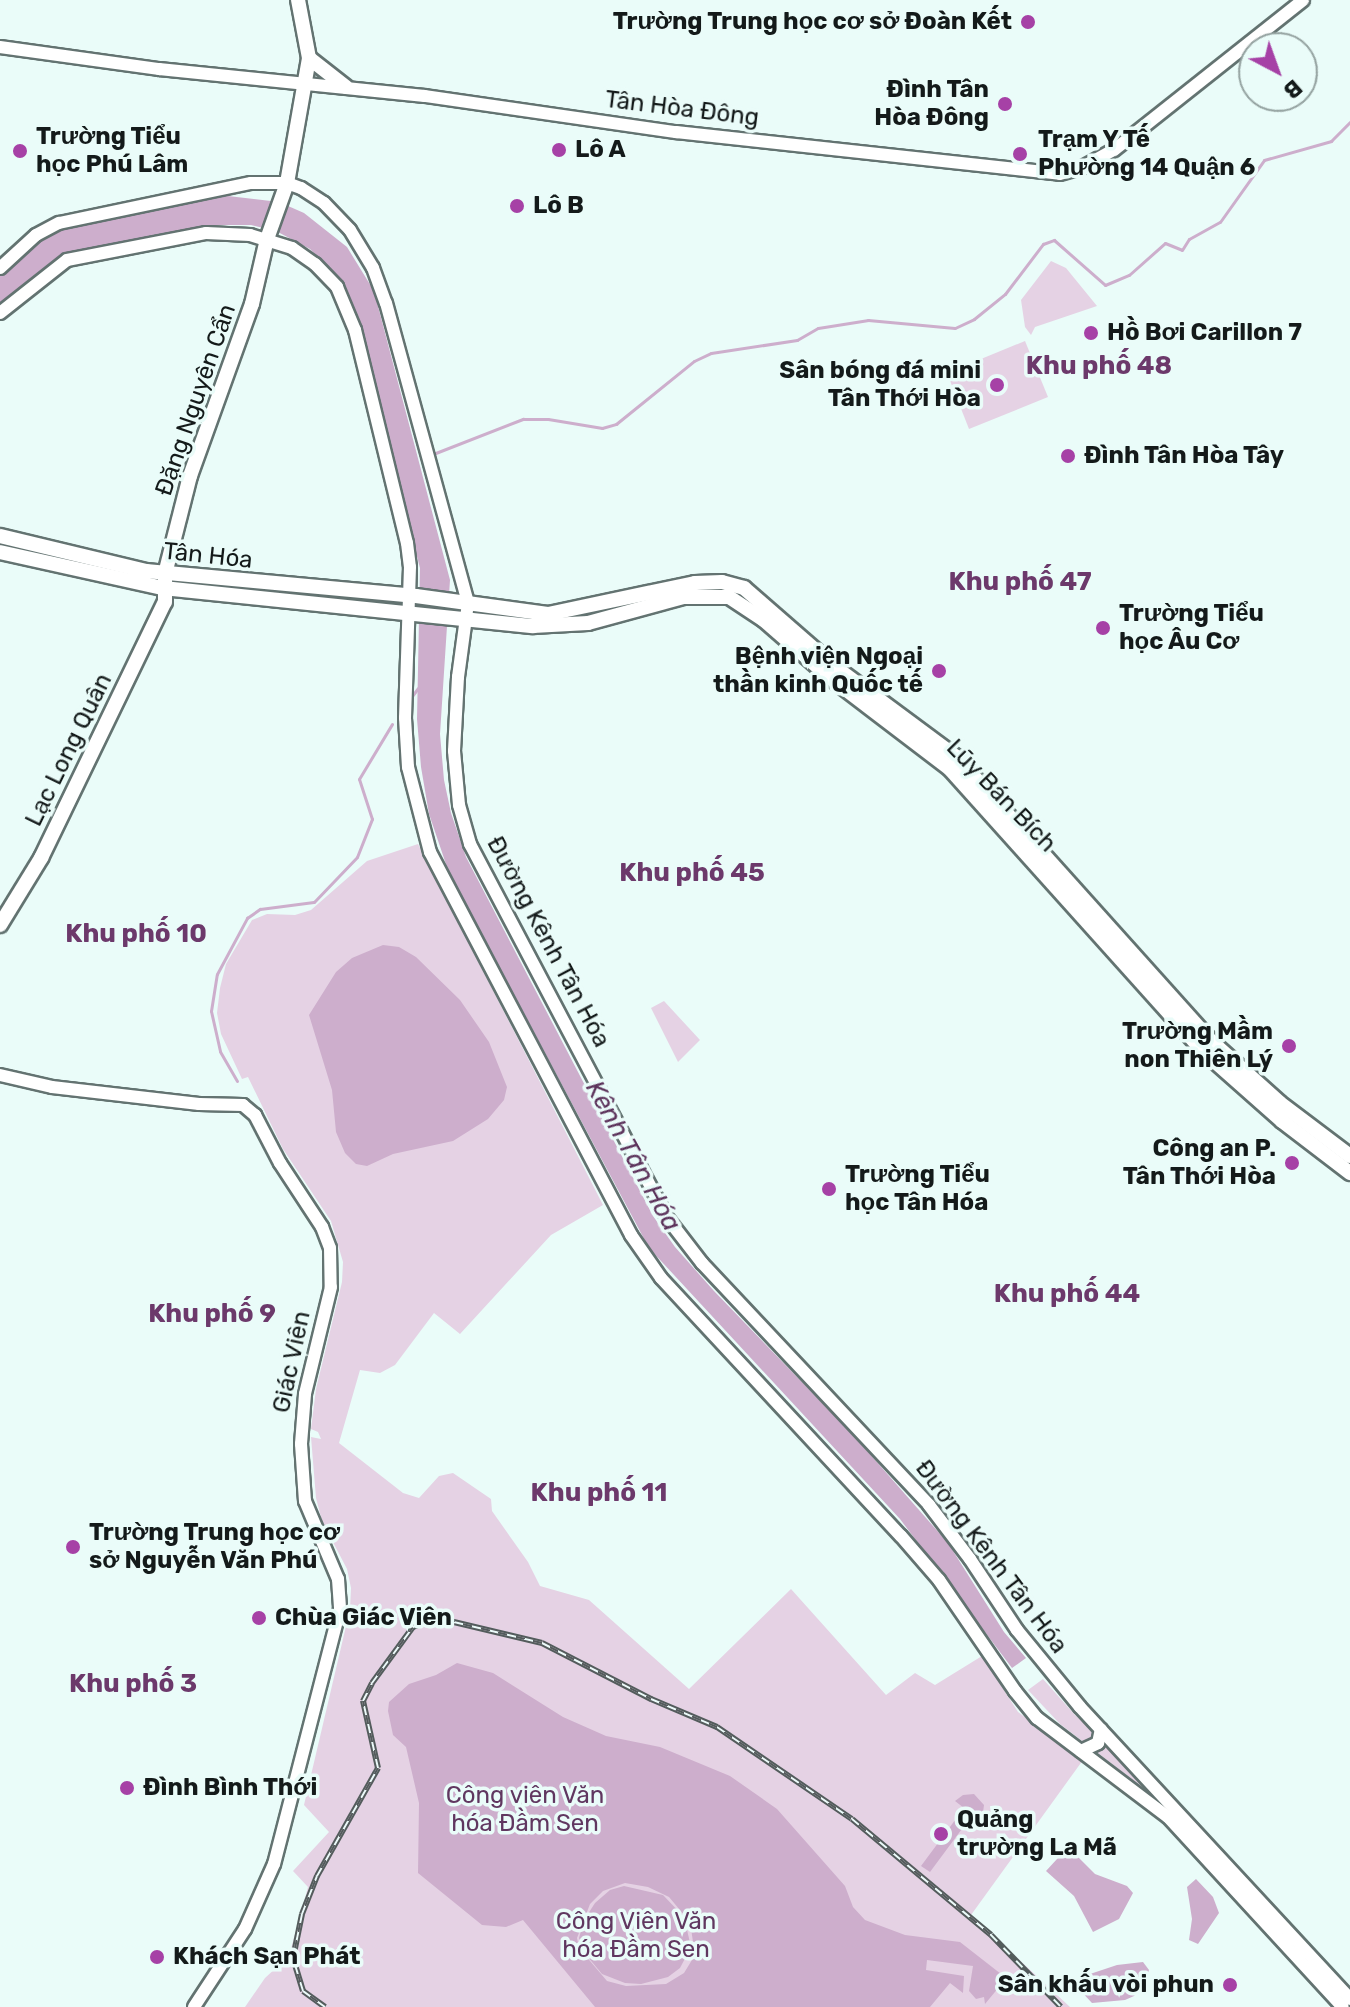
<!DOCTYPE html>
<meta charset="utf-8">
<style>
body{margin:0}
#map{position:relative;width:1350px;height:2007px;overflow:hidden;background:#eafcf9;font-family:Rubik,sans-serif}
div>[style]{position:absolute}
.green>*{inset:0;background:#e5d2e4}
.water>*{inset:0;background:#cdaecc}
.stream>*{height:3px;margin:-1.5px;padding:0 1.5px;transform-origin:1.5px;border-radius:1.5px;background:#cdaecc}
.roads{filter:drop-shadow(2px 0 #637371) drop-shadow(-2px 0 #637371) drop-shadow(0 2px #637371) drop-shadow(0 -2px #637371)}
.tertiary>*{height:12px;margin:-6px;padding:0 6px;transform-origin:6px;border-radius:6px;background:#fff}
.secondary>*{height:14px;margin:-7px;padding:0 7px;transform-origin:7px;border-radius:7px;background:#fff}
.rail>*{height:6px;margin-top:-3px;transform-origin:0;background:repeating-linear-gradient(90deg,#eafcf9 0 9px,#535c5c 0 18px);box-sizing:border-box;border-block:2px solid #535c5c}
.dots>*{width:22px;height:22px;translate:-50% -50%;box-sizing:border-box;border:4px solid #eafcf9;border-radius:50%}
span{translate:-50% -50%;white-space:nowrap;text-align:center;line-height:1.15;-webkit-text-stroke:7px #eafcf9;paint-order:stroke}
.poi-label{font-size:24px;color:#141a1a;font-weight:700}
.right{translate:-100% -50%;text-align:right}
.left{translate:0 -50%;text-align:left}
.street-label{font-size:24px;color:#141a1a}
.park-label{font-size:24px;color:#603760}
.neighbourhood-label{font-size:26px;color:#6c396b;font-weight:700}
.water-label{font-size:26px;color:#5c335b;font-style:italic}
.north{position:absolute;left:1238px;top:32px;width:80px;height:80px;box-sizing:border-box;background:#eafcf9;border:2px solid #94a2a0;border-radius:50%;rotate:139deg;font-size:22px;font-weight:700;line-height:32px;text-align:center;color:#141a1a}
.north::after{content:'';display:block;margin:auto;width:28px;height:36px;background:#a641a6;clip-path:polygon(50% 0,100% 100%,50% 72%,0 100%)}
</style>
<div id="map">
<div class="green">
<div style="clip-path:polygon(1051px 261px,1066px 268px,1097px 306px,1035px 327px,1031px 335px,1025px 327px,1021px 300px)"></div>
<div style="clip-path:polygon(1025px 341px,1048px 397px,969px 429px,947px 373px)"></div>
<div style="clip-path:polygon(418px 844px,603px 1205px,551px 1235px,460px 1334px,434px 1313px,395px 1365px,380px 1373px,360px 1370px,339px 1443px,403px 1493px,419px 1498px,439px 1476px,453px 1473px,491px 1499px,492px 1511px,528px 1562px,540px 1586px,589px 1600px,689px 1689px,791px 1589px,886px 1695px,915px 1673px,935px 1685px,982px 1656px,1018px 1712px,1083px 1760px,971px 1915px,1070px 2007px,245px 2007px,265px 1978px,289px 1956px,308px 1887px,293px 1871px,329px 1832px,304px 1805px,350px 1609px,351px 1588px,347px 1569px,322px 1521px,316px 1498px,311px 1437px,321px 1439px,318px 1432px,311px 1429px,316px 1389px,342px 1282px,343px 1262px,331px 1221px,283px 1149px,248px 1077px,242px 1079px,221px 1034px,217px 1013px,220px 988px,226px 964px,252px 920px,267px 914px,295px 915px,311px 910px,367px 861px)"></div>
<div style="clip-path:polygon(664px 1001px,700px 1040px,678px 1062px,651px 1008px)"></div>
<div style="clip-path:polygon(1043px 1679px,1075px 1715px,1144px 1776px,1159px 1800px,1060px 1724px,1028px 1690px)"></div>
</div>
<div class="water">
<div style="clip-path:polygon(228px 196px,279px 202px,304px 213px,347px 247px,374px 291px,450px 580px,440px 734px,444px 780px,451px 813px,466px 857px,653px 1216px,675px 1247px,714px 1291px,854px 1436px,948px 1543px,1004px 1632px,1026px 1658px,1012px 1668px,900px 1519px,649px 1248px,449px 873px,429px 814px,421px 767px,417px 719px,420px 568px,356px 323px,331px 271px,310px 249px,276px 231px,251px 225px,211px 225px,66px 255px,53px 261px,0 306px,0 270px,47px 230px)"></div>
<div style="clip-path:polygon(383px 945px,399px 947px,416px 957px,460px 1000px,489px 1042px,507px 1087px,504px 1100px,488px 1119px,453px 1141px,393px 1154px,367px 1166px,356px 1164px,345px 1153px,336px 1132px,332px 1090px,309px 1015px,336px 972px,352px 958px)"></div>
<div style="clip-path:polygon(evenodd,457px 1663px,493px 1673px,563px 1717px,606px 1736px,660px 1747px,730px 1776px,777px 1809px,845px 1886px,853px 1907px,865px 1920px,905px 1935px,960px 1942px,1001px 1974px,1004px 1981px,985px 2004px,984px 1997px,976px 1999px,969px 1991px,973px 1966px,927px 1960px,926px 1970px,964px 1976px,963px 1993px,950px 1983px,930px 2007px,595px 2007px,523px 1920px,506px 1927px,482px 1925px,418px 1873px,419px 1803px,406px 1747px,393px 1735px,388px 1711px,389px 1702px,409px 1684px,436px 1675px,457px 1663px,625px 1883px,648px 1887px,669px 1897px,690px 1922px,695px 1955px,684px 1973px,666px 1984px,626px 1986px,607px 1981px,579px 1948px,577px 1938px,590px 1904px,603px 1891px,625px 1883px)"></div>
<div style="clip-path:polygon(974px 1794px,984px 1805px,982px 1820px,973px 1814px,930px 1872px,921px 1866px,964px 1808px,955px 1801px,963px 1795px)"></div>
<div style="clip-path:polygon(1068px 1847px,1095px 1874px,1127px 1886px,1133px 1893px,1119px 1919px,1093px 1932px,1074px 1896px,1046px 1871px)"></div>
<div style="clip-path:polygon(1196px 1879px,1213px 1897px,1219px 1913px,1198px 1944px,1189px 1940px,1192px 1919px,1187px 1887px)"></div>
<div style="clip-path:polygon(624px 1886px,663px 1895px,684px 1917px,691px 1947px,680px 1968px,668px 1977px,641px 1984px,625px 1983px,602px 1974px,582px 1950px,579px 1938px,584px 1920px,595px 1903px,610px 1890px)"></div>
<div style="clip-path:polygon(1143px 1962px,1149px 1970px,1146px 1979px,1134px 1996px,1125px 2000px,1092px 2003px,1078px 1988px,1077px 1980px,1084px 1976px,1117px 1965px)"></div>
</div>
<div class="stream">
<div style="left:433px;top:454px;width:97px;rotate:-21.3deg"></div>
<div style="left:523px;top:419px;width:25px"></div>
<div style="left:548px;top:419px;width:55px;rotate:9.5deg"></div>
<div style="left:602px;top:428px;width:15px;rotate:-16deg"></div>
<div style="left:616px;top:424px;width:100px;rotate:-38.9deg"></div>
<div style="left:694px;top:361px;width:19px;rotate:-25deg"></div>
<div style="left:711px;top:353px;width:87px;rotate:-8.6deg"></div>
<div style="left:797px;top:340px;width:24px;rotate:-30deg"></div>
<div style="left:818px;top:328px;width:51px;rotate:-9.1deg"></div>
<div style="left:868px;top:320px;width:87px;rotate:5.3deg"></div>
<div style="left:955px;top:328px;width:21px;rotate:-25deg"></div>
<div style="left:974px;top:319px;width:40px;rotate:-39deg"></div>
<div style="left:1005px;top:294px;width:63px;rotate:-52.8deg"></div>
<div style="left:1043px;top:244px;width:12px;rotate:-20deg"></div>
<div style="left:1054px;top:240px;width:68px;rotate:41.4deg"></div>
<div style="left:1105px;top:285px;width:26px;rotate:-23deg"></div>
<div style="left:1129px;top:275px;width:48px;rotate:-41.6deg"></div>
<div style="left:1165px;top:243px;width:18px;rotate:22deg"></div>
<div style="left:1182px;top:250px;width:13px;rotate:-58deg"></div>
<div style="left:1189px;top:239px;width:35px;rotate:-29deg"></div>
<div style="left:1220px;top:222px;width:76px;rotate:-54.6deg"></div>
<div style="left:1264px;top:160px;width:70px;rotate:-15.8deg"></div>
<div style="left:1331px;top:141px;width:27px;rotate:-45deg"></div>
<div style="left:412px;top:696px;width:10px;rotate:-53deg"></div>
<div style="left:237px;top:1081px;width:34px;rotate:-120deg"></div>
<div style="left:220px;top:1051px;width:41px;rotate:-102.7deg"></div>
<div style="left:211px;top:1011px;width:37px;rotate:-81deg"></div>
<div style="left:217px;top:974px;width:64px;rotate:-61.8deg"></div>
<div style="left:247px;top:918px;width:16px;rotate:-35deg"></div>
<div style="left:260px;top:909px;width:54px;rotate:-7.4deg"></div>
<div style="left:314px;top:902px;width:62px;rotate:-46.3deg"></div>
<div style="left:357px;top:857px;width:41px;rotate:-68.5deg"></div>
<div style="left:372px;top:819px;width:42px;rotate:-108deg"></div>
<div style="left:359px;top:779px;width:64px;rotate:-59deg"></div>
</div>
<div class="roads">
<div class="tertiary">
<div style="left:0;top:47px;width:161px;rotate:7.9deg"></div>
<div style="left:159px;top:69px;width:267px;rotate:5.8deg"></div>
<div style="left:425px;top:96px;width:254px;rotate:8.2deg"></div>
<div style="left:676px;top:132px;width:386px;rotate:6.2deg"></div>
<div style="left:1060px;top:174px;width:22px;rotate:-16deg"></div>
<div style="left:1081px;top:168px;width:38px;rotate:-29deg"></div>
<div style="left:1114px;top:150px;width:241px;rotate:-38.4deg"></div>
<div style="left:0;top:268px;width:49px;rotate:-42.5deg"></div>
<div style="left:36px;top:235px;width:26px;rotate:-28deg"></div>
<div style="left:59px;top:223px;width:196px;rotate:-11.8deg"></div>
<div style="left:251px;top:183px;width:36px"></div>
<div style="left:287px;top:183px;width:15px;rotate:20deg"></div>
<div style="left:301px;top:188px;width:27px;rotate:33deg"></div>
<div style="left:324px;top:203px;width:37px;rotate:46deg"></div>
<div style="left:350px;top:230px;width:44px;rotate:58.8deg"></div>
<div style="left:373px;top:268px;width:37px;rotate:70deg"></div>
<div style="left:386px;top:303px;width:311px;rotate:74.7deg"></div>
<div style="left:468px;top:603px;width:75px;rotate:97.7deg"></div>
<div style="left:458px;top:677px;width:74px;rotate:93.1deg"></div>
<div style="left:454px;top:751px;width:54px;rotate:84.7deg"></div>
<div style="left:459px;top:805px;width:41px;rotate:74.2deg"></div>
<div style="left:470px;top:844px;width:424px;rotate:62.2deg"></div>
<div style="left:668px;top:1219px;width:56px;rotate:52.3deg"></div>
<div style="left:702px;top:1263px;width:332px;rotate:46.8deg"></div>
<div style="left:929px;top:1505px;width:68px;rotate:52.8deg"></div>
<div style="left:970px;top:1559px;width:85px;rotate:56.5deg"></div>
<div style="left:1017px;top:1630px;width:99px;rotate:50.7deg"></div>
<div style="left:1080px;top:1707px;width:398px;rotate:47.2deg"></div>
<div style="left:0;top:313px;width:85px;rotate:-38.3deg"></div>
<div style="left:67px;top:260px;width:142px;rotate:-11deg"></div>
<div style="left:206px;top:233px;width:44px;rotate:2.6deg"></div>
<div style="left:250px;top:235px;width:44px;rotate:17.2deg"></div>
<div style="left:292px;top:248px;width:28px;rotate:35deg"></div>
<div style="left:315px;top:264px;width:32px;rotate:46deg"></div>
<div style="left:337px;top:287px;width:47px;rotate:67.3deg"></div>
<div style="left:355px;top:330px;width:219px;rotate:76.3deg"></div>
<div style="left:407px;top:543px;width:24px;rotate:83deg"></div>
<div style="left:410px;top:567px;width:151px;rotate:91.9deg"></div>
<div style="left:405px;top:718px;width:49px;rotate:86.5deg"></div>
<div style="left:408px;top:767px;width:88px;rotate:75.5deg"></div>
<div style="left:430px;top:852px;width:433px;rotate:62.3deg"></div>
<div style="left:631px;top:1235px;width:52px;rotate:55.1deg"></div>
<div style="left:661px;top:1278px;width:352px;rotate:47.1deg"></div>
<div style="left:901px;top:1536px;width:58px;rotate:49.2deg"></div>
<div style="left:939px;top:1580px;width:135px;rotate:55.6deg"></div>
<div style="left:1015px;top:1691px;width:35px;rotate:51deg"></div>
<div style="left:1037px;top:1718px;width:164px;rotate:37.1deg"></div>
<div style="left:1168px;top:1817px;width:258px;rotate:47.4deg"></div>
<div style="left:0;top:1075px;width:53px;rotate:13deg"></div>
<div style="left:52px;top:1087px;width:148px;rotate:6.6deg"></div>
<div style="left:199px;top:1104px;width:44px;rotate:1.3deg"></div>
<div style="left:243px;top:1105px;width:16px;rotate:40deg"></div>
<div style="left:255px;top:1115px;width:54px;rotate:62.5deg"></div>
<div style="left:280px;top:1163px;width:77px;rotate:56.7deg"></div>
<div style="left:322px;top:1227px;width:22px;rotate:69deg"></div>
<div style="left:330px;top:1248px;width:39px;rotate:89deg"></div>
<div style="left:331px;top:1287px;width:110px;rotate:103.7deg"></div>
<div style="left:305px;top:1394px;width:50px;rotate:94.6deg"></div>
<div style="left:301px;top:1444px;width:57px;rotate:86deg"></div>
<div style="left:305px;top:1501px;width:85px;rotate:67.1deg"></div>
<div style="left:338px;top:1579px;width:30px;rotate:86deg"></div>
<div style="left:340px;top:1609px;width:263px;rotate:104.5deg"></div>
<div style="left:274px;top:1864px;width:71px;rotate:114deg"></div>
<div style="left:245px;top:1929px;width:93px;rotate:123.2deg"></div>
<div style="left:1081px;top:1751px;width:19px;rotate:-25deg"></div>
<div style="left:1098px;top:1743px;width:14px;rotate:-78deg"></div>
</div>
<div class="secondary">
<div style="left:309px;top:58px;width:47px;rotate:38.1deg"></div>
<div style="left:0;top:536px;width:150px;rotate:13.5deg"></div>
<div style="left:146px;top:571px;width:271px;rotate:5.3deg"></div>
<div style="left:416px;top:596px;width:133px;rotate:7.8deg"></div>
<div style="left:548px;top:614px;width:150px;rotate:-11.9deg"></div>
<div style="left:695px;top:583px;width:27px;rotate:-2deg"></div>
<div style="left:722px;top:582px;width:23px;rotate:15deg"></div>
<div style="left:744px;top:588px;width:121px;rotate:41deg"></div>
<div style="left:835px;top:667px;width:151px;rotate:36.6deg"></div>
<div style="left:956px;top:757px;width:383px;rotate:48.1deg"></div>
<div style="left:1212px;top:1042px;width:91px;rotate:41.9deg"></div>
<div style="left:1280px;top:1103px;width:88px;rotate:37.1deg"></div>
<div style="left:0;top:552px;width:167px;rotate:12.5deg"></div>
<div style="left:163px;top:588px;width:372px;rotate:5.9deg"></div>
<div style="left:533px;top:626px;width:55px;rotate:-3.1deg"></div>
<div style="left:588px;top:623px;width:99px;rotate:-15.2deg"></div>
<div style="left:684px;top:597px;width:45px"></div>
<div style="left:729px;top:597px;width:42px;rotate:33.3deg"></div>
<div style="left:764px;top:620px;width:85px;rotate:41.2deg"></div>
<div style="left:828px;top:676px;width:153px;rotate:37.3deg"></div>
<div style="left:950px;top:769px;width:379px;rotate:48.1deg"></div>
<div style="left:1203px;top:1051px;width:106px;rotate:41.5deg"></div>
<div style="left:1282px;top:1121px;width:86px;rotate:37.4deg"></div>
<div style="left:0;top:925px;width:79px;rotate:-58.5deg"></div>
<div style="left:41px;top:858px;width:284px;rotate:-64.2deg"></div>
<div style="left:165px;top:602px;width:28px;rotate:-90deg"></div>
<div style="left:165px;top:574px;width:101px;rotate:-75.7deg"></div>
<div style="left:190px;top:476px;width:183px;rotate:-70.2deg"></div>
<div style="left:252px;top:304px;width:67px;rotate:-77deg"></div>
<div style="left:267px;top:239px;width:59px;rotate:-70.3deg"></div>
<div style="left:287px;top:183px;width:127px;rotate:-80deg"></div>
<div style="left:309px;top:58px;width:59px;rotate:-100.7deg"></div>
</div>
</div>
<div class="rail">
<div style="left:325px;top:2007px;width:27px;rotate:-144deg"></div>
<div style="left:303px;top:1991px;width:34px;rotate:-107deg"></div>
<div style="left:293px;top:1958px;width:45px;rotate:-78.4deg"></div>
<div style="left:302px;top:1914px;width:41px;rotate:-68.5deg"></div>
<div style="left:317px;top:1876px;width:124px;rotate:-60.5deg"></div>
<div style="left:378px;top:1768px;width:69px;rotate:-102.6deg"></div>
<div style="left:363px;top:1701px;width:20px;rotate:-63deg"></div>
<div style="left:372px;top:1683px;width:69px;rotate:-53.8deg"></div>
<div style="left:413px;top:1627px;width:26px;rotate:-21deg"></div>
<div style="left:437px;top:1618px;width:108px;rotate:13.4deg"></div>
<div style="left:542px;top:1643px;width:123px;rotate:27.2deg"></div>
<div style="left:651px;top:1699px;width:72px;rotate:23deg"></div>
<div style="left:717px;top:1727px;width:163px;rotate:34.3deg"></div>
<div style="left:852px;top:1819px;width:181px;rotate:39.8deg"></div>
<div style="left:991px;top:1935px;width:100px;rotate:45.8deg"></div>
</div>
<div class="dots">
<div style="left:1028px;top:22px;background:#a641a6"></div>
<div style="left:1005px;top:104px;background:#a641a6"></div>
<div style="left:559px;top:150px;background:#a641a6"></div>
<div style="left:20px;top:151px;background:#a641a6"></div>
<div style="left:1020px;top:154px;background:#a641a6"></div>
<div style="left:517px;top:206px;background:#a641a6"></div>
<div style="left:1091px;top:333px;background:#a641a6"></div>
<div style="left:997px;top:385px;background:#a641a6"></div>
<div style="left:1068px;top:456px;background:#a641a6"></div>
<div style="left:1103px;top:628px;background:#a641a6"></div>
<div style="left:939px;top:671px;background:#a641a6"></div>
<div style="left:1289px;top:1046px;background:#a641a6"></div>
<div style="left:1292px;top:1163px;background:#a641a6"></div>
<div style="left:829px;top:1189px;background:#a641a6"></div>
<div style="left:73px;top:1547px;background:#a641a6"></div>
<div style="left:259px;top:1618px;background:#a641a6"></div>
<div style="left:127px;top:1788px;background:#a641a6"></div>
<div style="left:941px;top:1834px;background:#a641a6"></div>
<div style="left:157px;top:1957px;background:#a641a6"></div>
<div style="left:1230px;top:1985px;background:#a641a6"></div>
</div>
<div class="poi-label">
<span class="right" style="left:1012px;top:22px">Trường Trung học cơ sở Đoàn Kết</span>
<span class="right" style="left:989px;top:104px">Đình Tân<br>Hòa Đông</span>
<span class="left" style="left:36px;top:151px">Trường Tiểu<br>học Phú Lâm</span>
<span class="left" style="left:1038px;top:154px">Trạm Y Tế<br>Phường 14 Quận 6</span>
<span class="left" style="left:575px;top:150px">Lô A</span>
<span class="left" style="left:533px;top:206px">Lô B</span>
<span class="left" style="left:1107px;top:333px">Hồ Bơi Carillon 7</span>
<span class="right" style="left:981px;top:385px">Sân bóng đá mini<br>Tân Thới Hòa</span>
<span class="left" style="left:1084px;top:456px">Đình Tân Hòa Tây</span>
<span class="left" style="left:1119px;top:628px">Trường Tiểu<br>học Âu Cơ</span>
<span class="right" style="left:923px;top:671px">Bệnh viện Ngoại<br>thần kinh Quốc tế</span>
<span class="right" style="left:1273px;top:1046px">Trường Mầm<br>non Thiên Lý</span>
<span class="right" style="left:1276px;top:1163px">Công an P.<br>Tân Thới Hòa</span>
<span class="left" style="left:845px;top:1189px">Trường Tiểu<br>học Tân Hóa</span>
<span class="left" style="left:89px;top:1547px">Trường Trung học cơ<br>sở Nguyễn Văn Phú</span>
<span class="left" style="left:275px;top:1618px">Chùa Giác Viên</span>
<span class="left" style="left:143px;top:1788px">Đình Bình Thới</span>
<span class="left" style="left:957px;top:1834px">Quảng<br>trường La Mã</span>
<span class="left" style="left:173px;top:1957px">Khách Sạn Phát</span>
<span class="right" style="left:1214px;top:1985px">Sân khấu vòi phun</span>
</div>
<div class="street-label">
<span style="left:682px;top:109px;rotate:7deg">Tân Hòa Đông</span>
<span style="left:196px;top:400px;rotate:-71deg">Đặng Nguyên Cẩn</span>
<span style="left:208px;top:556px;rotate:6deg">Tân Hóa</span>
<span style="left:69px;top:750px;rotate:-64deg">Lạc Long Quân</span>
<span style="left:1001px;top:796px;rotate:46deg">Lũy Bán Bích</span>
<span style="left:548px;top:942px;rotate:62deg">Đường Kênh Tân Hóa</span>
<span style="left:292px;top:1362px;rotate:-78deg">Giác Viên</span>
<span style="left:991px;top:1557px;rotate:53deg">Đường Kênh Tân Hóa</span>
</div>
<div class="park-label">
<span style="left:525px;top:1810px">Công viên Văn<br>hóa Đầm Sen</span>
<span style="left:636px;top:1936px">Công Viên Văn<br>hóa Đầm Sen</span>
</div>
<div class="neighbourhood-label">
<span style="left:1099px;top:366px">Khu phố 48</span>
<span style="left:1020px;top:582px">Khu phố 47</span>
<span style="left:692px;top:873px">Khu phố 45</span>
<span style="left:136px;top:934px">Khu phố 10</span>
<span style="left:1067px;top:1294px">Khu phố 44</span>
<span style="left:212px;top:1314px">Khu phố 9</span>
<span style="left:599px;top:1493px">Khu phố 11</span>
<span style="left:133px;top:1684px">Khu phố 3</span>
</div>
<div class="water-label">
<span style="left:633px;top:1156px;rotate:61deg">Kênh Tân Hóa</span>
</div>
<div class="north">B</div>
</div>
